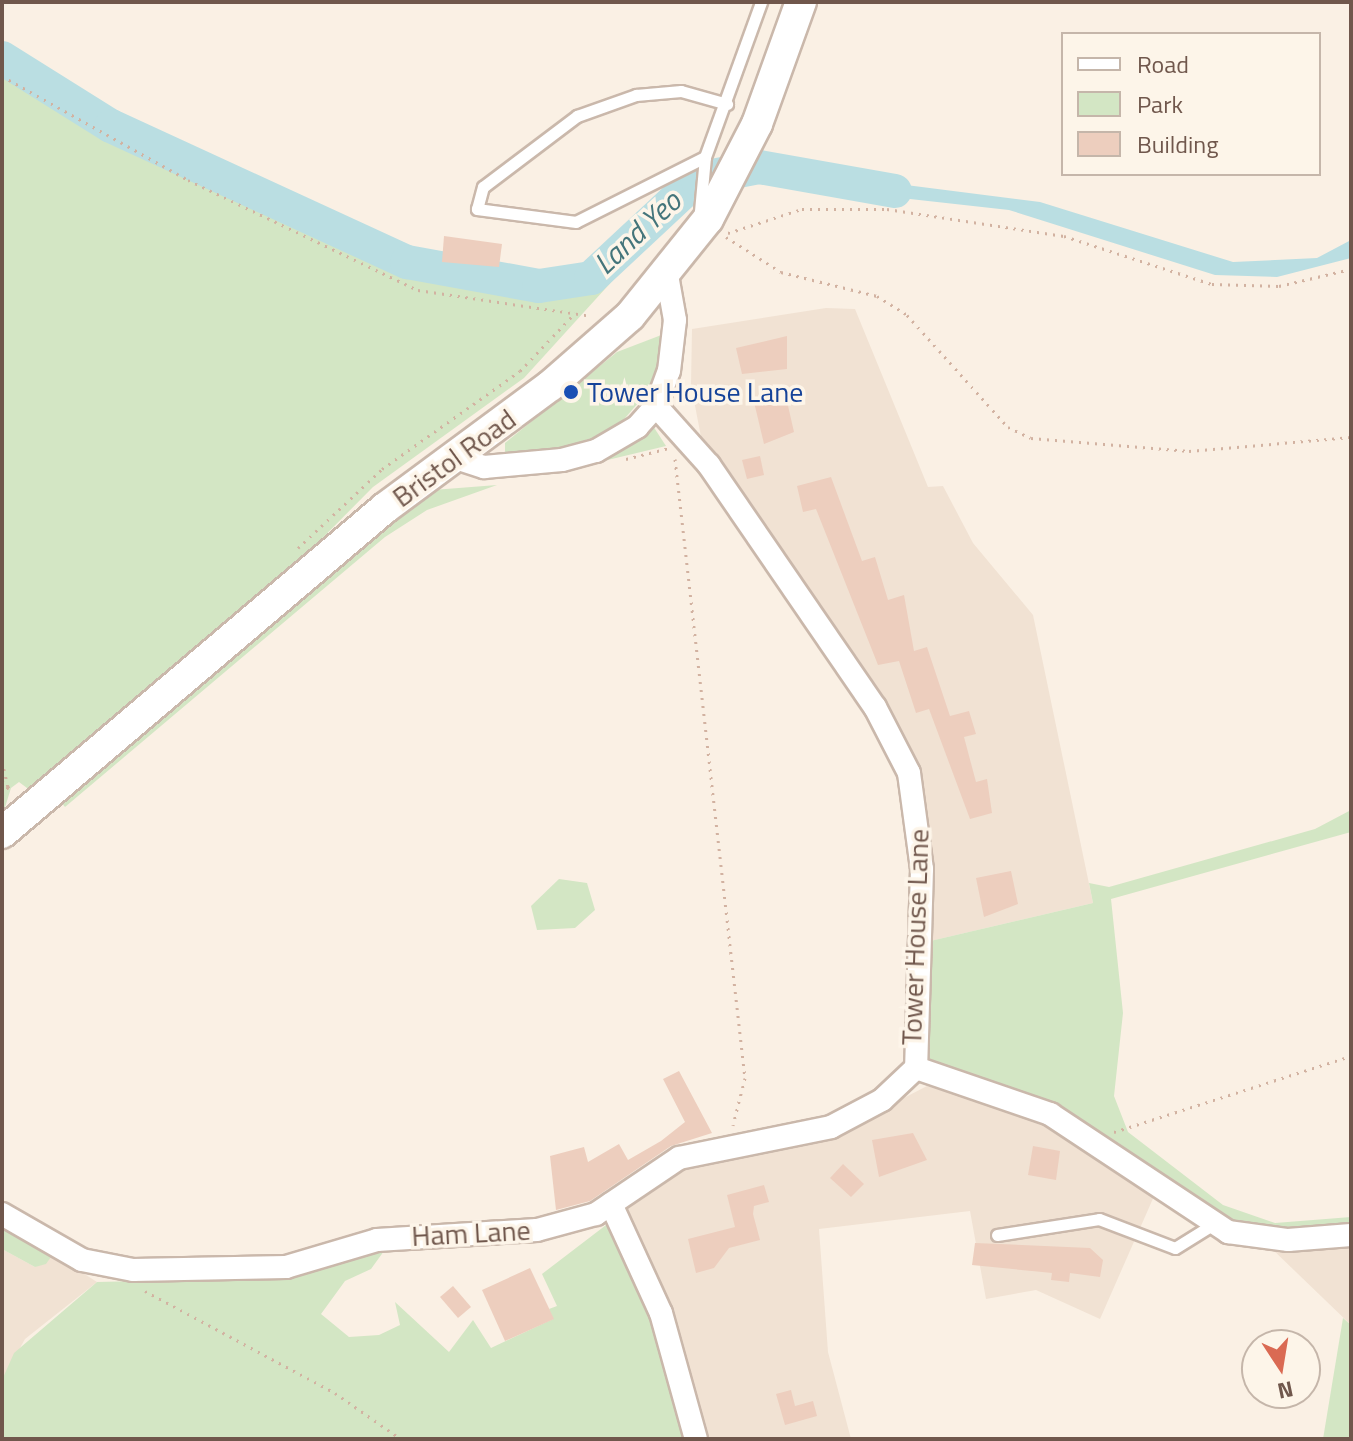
<!DOCTYPE html>
<style>
body{margin:0}
#map{position:relative;width:1353px;height:1441px;overflow:hidden;background:#faf0e4;font-family:"Titillium Web",sans-serif}
div>[style]{position:absolute}
.residential>*{inset:0;background:#f1e2d3}
.green>*{inset:0;background:#d3e6c4}
.water>*{inset:0;background:#badee2}
.river>*{height:34px;margin:-17px;padding:0 17px;transform-origin:17px;border-radius:17px;background:#badee2}
.building>*{inset:0;background:#edcebe}
.path>*{height:3px;margin-top:-1.5px;transform-origin:0;background:repeating-linear-gradient(90deg,#d2b2a1 0 2px,transparent 0 8px)}
.roads{filter:drop-shadow(2px 0 #cab8ab) drop-shadow(-2px 0 #cab8ab) drop-shadow(0 2px #cab8ab) drop-shadow(0 -2px #cab8ab)}
.service>*{height:11px;margin:-5.5px;padding:0 5.5px;transform-origin:5.5px;border-radius:5.5px;background:#fff}
.minor>*{height:22px;margin:-11px;padding:0 11px;transform-origin:11px;border-radius:11px;background:#fff}
.secondary>*{height:30px;margin:-15px;padding:0 15px;transform-origin:15px;border-radius:15px;background:#fff}
.dots>*{width:22px;height:22px;translate:-50% -50%;box-sizing:border-box;border:4px solid #fdf5e9;border-radius:50%}
span{translate:-50% -50%;white-space:nowrap;text-align:center;line-height:1.15;-webkit-text-stroke:7px #fdf5e9;paint-order:stroke}
.transit-label{font-size:28px;color:#164399}
.left{translate:0 -50%;text-align:left}
.street-label{font-size:28px;color:#70574c}
.water-label{font-size:30px;color:#44757b;font-style:italic}
.frame{position:absolute;inset:0;border:4px solid #70574c;pointer-events:none}
.legend{position:absolute;left:1061px;top:32px;width:260px;height:144px;box-sizing:border-box;background:#fdf5e9;border:2px solid #c5b6aa;margin:0;padding:10px 14px;list-style:none;font-size:24px;color:#70574c}
.legend li{display:flex;align-items:center;gap:16px;height:40px}
.legend b{width:40px;border:2px solid #c5b6aa}
.north{position:absolute;left:1241px;top:1329px;width:80px;height:80px;box-sizing:border-box;background:#fdf5e9;border:2px solid #c5b6aa;border-radius:50%;rotate:168deg;font-size:22px;font-weight:700;line-height:32px;text-align:center;color:#70574c}
.north::after{content:'';display:block;margin:auto;width:28px;height:36px;background:#da6a53;clip-path:polygon(50% 0,100% 100%,50% 72%,0 100%)}
</style>
<div id="map">
<div class="residential">
<div style="clip-path:polygon(826px 308px,855px 309px,928px 487px,943px 486px,973px 543px,1033px 615px,1093px 903px,926px 942px,922px 795px,702px 442px,691px 385px,692px 329px)"></div>
<div style="clip-path:polygon(927px 1086px,1039px 1116px,1155px 1194px,1100px 1319px,1036px 1290px,986px 1299px,970px 1211px,819px 1229px,828px 1352px,851px 1439px,703px 1439px,625px 1211px,669px 1173px,823px 1140px)"></div>
<div style="clip-path:polygon(1351px 1240px,1351px 1325px,1270px 1247px)"></div>
<div style="clip-path:polygon(2px 1249px,35px 1267px,53px 1254px,97px 1282px,25px 1339px,2px 1380px)"></div>
</div>
<div class="green">
<div style="clip-path:polygon(2px 63px,100px 126px,211px 180px,270px 195px,385px 255px,534px 283px,615px 278px,524px 378px,373px 487px,253px 608px,31px 791px,19px 782px,11px 788px,2px 817px)"></div>
<div style="clip-path:polygon(664px 334px,656px 382px,614px 431px,557px 449px,505px 452px,505px 443px,617px 352px)"></div>
<div style="clip-path:polygon(653px 426px,666px 446px,570px 469px,651px 427px)"></div>
<div style="clip-path:polygon(497px 485px,427px 510px,385px 537px,65px 807px,61px 802px,375px 531px,433px 490px)"></div>
<div style="clip-path:polygon(1351px 810px,1351px 832px,1111px 899px,1123px 1013px,1114px 1096px,1128px 1132px,1223px 1205px,1275px 1223px,1351px 1217px,1351px 1230px,1231px 1228px,1045px 1103px,921px 1065px,926px 942px,1093px 903px,1089px 883px,1109px 887px,1315px 829px)"></div>
<div style="clip-path:polygon(559px 879px,587px 883px,595px 910px,575px 928px,537px 930px,531px 906px)"></div>
<div style="clip-path:polygon(610px 1222px,641px 1281px,689px 1439px,2px 1439px,2px 1380px,14px 1353px,97px 1282px,271px 1278px,384px 1251px,371px 1269px,345px 1281px,321px 1314px,349px 1337px,379px 1335px,400px 1325px,395px 1302px,449px 1352px,473px 1320px,491px 1348px,553px 1319px,549px 1309px,557px 1306px,542px 1274px)"></div>
<div style="clip-path:polygon(2px 1224px,53px 1254px,46px 1264px,35px 1267px,2px 1249px)"></div>
<div style="clip-path:polygon(1343px 1318px,1351px 1325px,1351px 1439px,1323px 1439px)"></div>
</div>
<div class="water">
<div style="clip-path:polygon(851px 178px,1040px 202px,1233px 262px,1317px 258px,1351px 240px,1351px 258px,1277px 277px,1215px 275px,1009px 210px,847px 192px)"></div>
</div>
<div class="river">
<div style="left:2px;top:58px;width:128px;rotate:32deg"></div>
<div style="left:111px;top:126px;width:326px;rotate:24.7deg"></div>
<div style="left:407px;top:262px;width:134px;rotate:10.3deg"></div>
<div style="left:539px;top:286px;width:53px;rotate:-8.7deg"></div>
<div style="left:591px;top:278px;width:145px;rotate:-43deg"></div>
<div style="left:697px;top:179px;width:63px;rotate:-11deg"></div>
<div style="left:759px;top:167px;width:138px;rotate:10deg"></div>
</div>
<div class="building">
<div style="clip-path:polygon(444px 236px,502px 244px,499px 267px,442px 262px)"></div>
<div style="clip-path:polygon(787px 336px,787px 369px,742px 374px,736px 348px)"></div>
<div style="clip-path:polygon(786px 397px,794px 432px,764px 444px,754px 402px)"></div>
<div style="clip-path:polygon(760px 456px,764px 475px,747px 479px,742px 460px)"></div>
<div style="clip-path:polygon(831px 477px,862px 561px,875px 557px,888px 600px,904px 595px,914px 651px,927px 647px,950px 716px,969px 711px,976px 734px,964px 737px,976px 782px,987px 779px,992px 813px,970px 819px,929px 709px,916px 713px,899px 661px,878px 665px,816px 509px,803px 512px,797px 486px)"></div>
<div style="clip-path:polygon(1011px 871px,1018px 904px,984px 917px,976px 878px)"></div>
<div style="clip-path:polygon(679px 1071px,712px 1133px,671px 1146px,590px 1201px,556px 1210px,550px 1156px,584px 1147px,588px 1162px,619px 1144px,628px 1160px,661px 1141px,685px 1122px,663px 1079px)"></div>
<div style="clip-path:polygon(913px 1133px,927px 1160px,879px 1177px,872px 1140px)"></div>
<div style="clip-path:polygon(1033px 1146px,1060px 1151px,1056px 1180px,1028px 1175px)"></div>
<div style="clip-path:polygon(843px 1164px,864px 1184px,851px 1197px,830px 1178px)"></div>
<div style="clip-path:polygon(764px 1185px,769px 1202px,754px 1206px,753px 1214px,760px 1240px,729px 1248px,714px 1268px,696px 1273px,688px 1239px,735px 1227px,727px 1195px)"></div>
<div style="clip-path:polygon(975px 1243px,1090px 1248px,1103px 1260px,1100px 1277px,1070px 1273px,1069px 1282px,1051px 1280px,1052px 1273px,972px 1265px)"></div>
<div style="clip-path:polygon(530px 1268px,554px 1319px,505px 1341px,482px 1290px)"></div>
<div style="clip-path:polygon(453px 1286px,471px 1307px,458px 1318px,440px 1297px)"></div>
<div style="clip-path:polygon(791px 1390px,795px 1406px,813px 1401px,817px 1416px,785px 1425px,776px 1394px)"></div>
</div>
<div class="path">
<div style="left:2px;top:76px;width:213px;rotate:29.2deg"></div>
<div style="left:188px;top:180px;width:255px;rotate:25.6deg"></div>
<div style="left:418px;top:290px;width:175px;rotate:8.5deg"></div>
<div style="left:728px;top:233px;width:78px;rotate:-18deg"></div>
<div style="left:802px;top:209px;width:85px"></div>
<div style="left:887px;top:209px;width:179px;rotate:8.7deg"></div>
<div style="left:1064px;top:236px;width:156px;rotate:18deg"></div>
<div style="left:1212px;top:284px;width:67px;rotate:1.7deg"></div>
<div style="left:1279px;top:286px;width:74px;rotate:-13.3deg"></div>
<div style="left:726px;top:237px;width:65px;rotate:32.5deg"></div>
<div style="left:781px;top:272px;width:99px;rotate:14deg"></div>
<div style="left:877px;top:296px;width:36px;rotate:32deg"></div>
<div style="left:907px;top:315px;width:151px;rotate:48deg"></div>
<div style="left:1008px;top:427px;width:25px;rotate:26deg"></div>
<div style="left:1031px;top:438px;width:159px;rotate:4.7deg"></div>
<div style="left:1189px;top:451px;width:163px;rotate:-4.9deg"></div>
<div style="left:626px;top:459px;width:44px;rotate:-14.3deg"></div>
<div style="left:675px;top:459px;width:623px;rotate:83.55deg"></div>
<div style="left:745px;top:1078px;width:49px;rotate:104.3deg"></div>
<div style="left:298px;top:548px;width:115px;rotate:-43.2deg"></div>
<div style="left:382px;top:469px;width:169px;rotate:-35.4deg"></div>
<div style="left:520px;top:371px;width:80px;rotate:-46.5deg"></div>
<div style="left:2px;top:761px;width:27px;rotate:77deg"></div>
<div style="left:2px;top:781px;width:16px;rotate:43deg"></div>
<div style="left:2px;top:795px;width:10px;rotate:-53deg"></div>
<div style="left:1114px;top:1132px;width:249px;rotate:-17.8deg"></div>
<div style="left:145px;top:1291px;width:216px;rotate:28.2deg"></div>
<div style="left:335px;top:1393px;width:80px;rotate:34.9deg"></div>
</div>
<div class="roads">
<div class="service">
<div style="left:705px;top:157px;width:144px;rotate:153.3deg"></div>
<div style="left:576px;top:222px;width:100px;rotate:-172.5deg"></div>
<div style="left:477px;top:209px;width:23px;rotate:-75deg"></div>
<div style="left:483px;top:187px;width:118px;rotate:-37.1deg"></div>
<div style="left:577px;top:116px;width:63px;rotate:-19.6deg"></div>
<div style="left:636px;top:95px;width:45px;rotate:-5.1deg"></div>
<div style="left:681px;top:91px;width:48px;rotate:15.8deg"></div>
<div style="left:700px;top:211px;width:54px;rotate:-84.7deg"></div>
<div style="left:705px;top:157px;width:165px;rotate:-70.1deg"></div>
<div style="left:997px;top:1235px;width:103px;rotate:-8.9deg"></div>
<div style="left:1099px;top:1219px;width:81px;rotate:20.9deg"></div>
<div style="left:1175px;top:1248px;width:44px;rotate:-31.9deg"></div>
</div>
<div class="minor">
<div style="left:656px;top:406px;width:79px;rotate:48.1deg"></div>
<div style="left:709px;top:465px;width:293px;rotate:55.6deg"></div>
<div style="left:875px;top:707px;width:74px;rotate:62.7deg"></div>
<div style="left:909px;top:773px;width:97px;rotate:82.3deg"></div>
<div style="left:922px;top:869px;width:199px;rotate:91.7deg"></div>
<div style="left:916px;top:1068px;width:142px;rotate:18.9deg"></div>
<div style="left:1050px;top:1114px;width:214px;rotate:33.5deg"></div>
<div style="left:1228px;top:1232px;width:61px;rotate:7.6deg"></div>
<div style="left:1288px;top:1240px;width:63px;rotate:-4.5deg"></div>
<div style="left:453px;top:457px;width:33px;rotate:18deg"></div>
<div style="left:484px;top:467px;width:78px;rotate:-5.1deg"></div>
<div style="left:562px;top:460px;width:35px;rotate:-15deg"></div>
<div style="left:596px;top:451px;width:48px;rotate:-30.3deg"></div>
<div style="left:637px;top:427px;width:28px;rotate:-48deg"></div>
<div style="left:656px;top:406px;width:37px;rotate:-70deg"></div>
<div style="left:669px;top:371px;width:51px;rotate:-83.3deg"></div>
<div style="left:675px;top:320px;width:46px;rotate:-100.1deg"></div>
<div style="left:611px;top:1204px;width:120px;rotate:65.4deg"></div>
<div style="left:661px;top:1313px;width:131px;rotate:74.5deg"></div>
<div style="left:2px;top:1214px;width:92px;rotate:29.9deg"></div>
<div style="left:82px;top:1260px;width:52px;rotate:11.1deg"></div>
<div style="left:133px;top:1270px;width:153px;rotate:-1.1deg"></div>
<div style="left:286px;top:1267px;width:95px;rotate:-16.5deg"></div>
<div style="left:377px;top:1240px;width:160px;rotate:-3.6deg"></div>
<div style="left:537px;top:1230px;width:61px;rotate:-15.2deg"></div>
<div style="left:596px;top:1214px;width:100px;rotate:-34deg"></div>
<div style="left:679px;top:1158px;width:155px;rotate:-11.5deg"></div>
<div style="left:831px;top:1127px;width:58px;rotate:-27.9deg"></div>
<div style="left:882px;top:1100px;width:47px;rotate:-43.3deg"></div>
</div>
<div class="secondary">
<div style="left:2px;top:833px;width:502px;rotate:-40.32deg"></div>
<div style="left:385px;top:508px;width:205px;rotate:-36.5deg"></div>
<div style="left:550px;top:386px;width:106px;rotate:-41.2deg"></div>
<div style="left:630px;top:316px;width:124px;rotate:-51.2deg"></div>
<div style="left:708px;top:219px;width:107px;rotate:-62.7deg"></div>
<div style="left:757px;top:124px;width:130px;rotate:-70.2deg"></div>
</div>
</div>
<div class="dots">
<div style="left:571px;top:392px;background:#1a4fb4"></div>
</div>
<div class="transit-label">
<span class="left" style="left:587px;top:392px">Tower House Lane</span>
</div>
<div class="street-label">
<span style="left:454px;top:458px;rotate:-36deg">Bristol Road</span>
<span style="left:915px;top:937px;rotate:-88deg">Tower House Lane</span>
<span style="left:471px;top:1233px;rotate:-3deg">Ham Lane</span>
</div>
<div class="water-label">
<span style="left:637px;top:232px;rotate:-43deg">Land Yeo</span>
</div>
<div class="frame"></div>
<ul class="legend">
<li><b style="height:10px;background:#fff"></b>Road</li>
<li><b style="height:22px;background:#d3e6c4"></b>Park</li>
<li><b style="height:22px;background:#edcebe"></b>Building</li>
</ul>
<div class="north">N</div>
</div>
